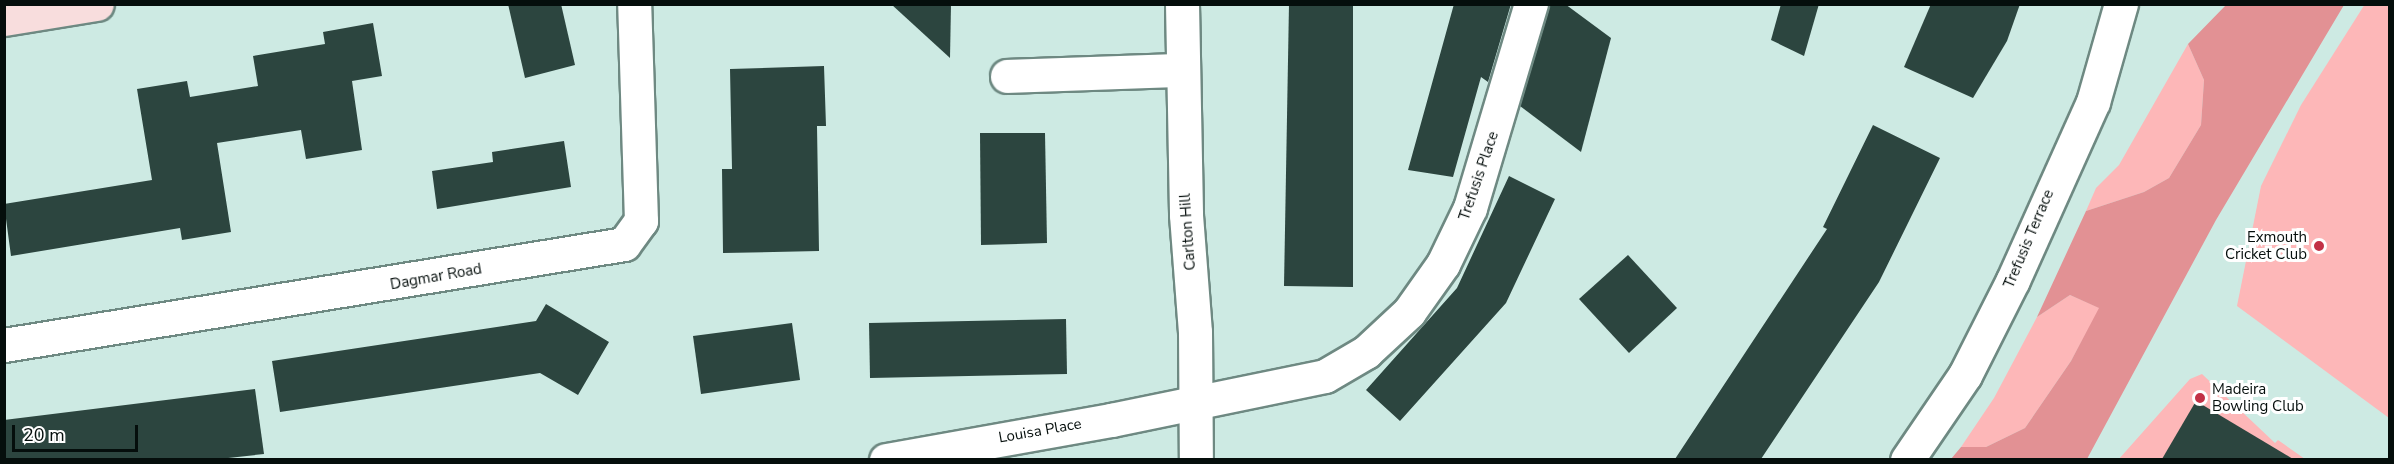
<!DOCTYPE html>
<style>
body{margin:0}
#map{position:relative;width:2394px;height:464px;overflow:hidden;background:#cdeae3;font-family:"Nunito Sans",sans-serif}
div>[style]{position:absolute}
.green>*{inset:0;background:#fdb7b8}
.forest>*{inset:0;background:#e29194}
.building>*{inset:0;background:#2c453f}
.roads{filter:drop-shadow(2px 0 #6e8982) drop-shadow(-2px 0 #6e8982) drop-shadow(0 2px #6e8982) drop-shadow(0 -2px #6e8982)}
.minor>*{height:33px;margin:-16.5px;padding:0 16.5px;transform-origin:16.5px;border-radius:16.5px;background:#fff}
.major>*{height:33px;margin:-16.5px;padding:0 16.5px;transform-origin:16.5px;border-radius:16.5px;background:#f8dddd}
.dots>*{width:16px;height:16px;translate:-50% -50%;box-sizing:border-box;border:3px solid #fff;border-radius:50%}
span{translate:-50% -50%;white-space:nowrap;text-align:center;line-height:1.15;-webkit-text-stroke:6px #fff;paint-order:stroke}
.street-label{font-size:15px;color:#050e0c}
.poi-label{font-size:15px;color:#050e0c}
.right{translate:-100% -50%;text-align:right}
.left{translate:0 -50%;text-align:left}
.frame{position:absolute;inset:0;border:6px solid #050e0c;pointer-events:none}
.scale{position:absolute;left:12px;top:425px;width:126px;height:27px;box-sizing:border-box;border:3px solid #050e0c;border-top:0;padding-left:8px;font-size:18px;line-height:21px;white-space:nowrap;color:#050e0c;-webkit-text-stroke:4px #fff;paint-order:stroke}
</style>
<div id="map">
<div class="green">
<div style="clip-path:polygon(2365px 4px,2389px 5px,2389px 418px,2237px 306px,2261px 186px,2301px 105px)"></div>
<div style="clip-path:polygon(2188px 44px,2204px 80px,2201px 125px,2169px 178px,2144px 192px,2086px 211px,2096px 188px,2119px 165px)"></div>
<div style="clip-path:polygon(2070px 295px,2100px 308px,2071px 361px,2025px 428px,1986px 447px,1961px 447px,1994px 398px,2037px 317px)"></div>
<div style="clip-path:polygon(2202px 374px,2275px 443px,2278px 440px,2305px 459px,2118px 460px,2190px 379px)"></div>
</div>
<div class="forest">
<div style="clip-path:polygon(2226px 5px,2344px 5px,2216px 220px,2087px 459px,1951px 459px,1961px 447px,1986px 447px,2025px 428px,2071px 361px,2099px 308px,2070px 295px,2037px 317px,2086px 211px,2144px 192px,2169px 178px,2201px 125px,2204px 80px,2188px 44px)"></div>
</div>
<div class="building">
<div style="clip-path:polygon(508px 4px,561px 4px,575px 65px,525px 78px)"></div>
<div style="clip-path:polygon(891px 4px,951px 4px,950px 58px)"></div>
<div style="clip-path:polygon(1289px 4px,1353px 4px,1353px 287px,1284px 286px)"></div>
<div style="clip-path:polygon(1454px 4px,1511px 4px,1488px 82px,1481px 77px,1453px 177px,1408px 170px)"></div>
<div style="clip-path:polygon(1549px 4px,1565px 4px,1611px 38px,1581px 152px,1520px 106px)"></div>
<div style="clip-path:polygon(1781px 4px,1819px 4px,1804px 56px,1771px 40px)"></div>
<div style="clip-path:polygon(1931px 4px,2020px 4px,2007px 41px,1973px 98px,1904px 67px)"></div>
<div style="clip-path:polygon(373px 23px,382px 76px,352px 81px,362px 150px,306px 159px,301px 130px,217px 143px,231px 232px,182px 240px,180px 228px,11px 256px,4px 204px,152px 180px,137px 89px,187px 81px,190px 97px,258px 86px,253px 56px,325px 44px,323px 32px)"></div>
<div style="clip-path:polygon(824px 66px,826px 126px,817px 126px,819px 251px,723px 253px,722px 169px,732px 169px,730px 69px)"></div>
<div style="clip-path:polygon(1873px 125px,1940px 158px,1879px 282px,1761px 459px,1675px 459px,1827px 229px,1823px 227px)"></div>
<div style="clip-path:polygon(980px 133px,1045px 133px,1047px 243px,981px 245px)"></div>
<div style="clip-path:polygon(564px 141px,571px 187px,437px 209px,432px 171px,493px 162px,492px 152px)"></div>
<div style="clip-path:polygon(1509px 176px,1555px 199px,1506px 303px,1400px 421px,1366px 390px,1457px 288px)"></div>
<div style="clip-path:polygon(1628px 255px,1677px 308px,1629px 353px,1579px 299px)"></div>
<div style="clip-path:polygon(546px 304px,609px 342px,578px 395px,540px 373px,280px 412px,272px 361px,536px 321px)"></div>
<div style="clip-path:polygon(1066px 319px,1067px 374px,870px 378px,869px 323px)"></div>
<div style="clip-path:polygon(792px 323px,800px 380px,701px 394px,693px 336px)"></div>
<div style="clip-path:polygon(255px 389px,264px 454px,219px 459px,4px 459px,4px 420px)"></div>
<div style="clip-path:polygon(2196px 401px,2293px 459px,2162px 459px)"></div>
</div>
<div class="roads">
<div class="minor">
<div style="left:1182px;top:4px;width:211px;rotate:88.9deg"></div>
<div style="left:1186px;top:215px;width:117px;rotate:85.6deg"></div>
<div style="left:1195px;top:332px;width:128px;rotate:89.6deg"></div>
<div style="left:1007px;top:76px;width:175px;rotate:-2deg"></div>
<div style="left:4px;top:345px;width:628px;rotate:-9.25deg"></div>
<div style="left:624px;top:244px;width:29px;rotate:-54deg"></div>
<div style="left:641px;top:221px;width:217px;rotate:-91.8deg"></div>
<div style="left:886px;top:460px;width:229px;rotate:-10.1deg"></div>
<div style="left:1111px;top:420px;width:218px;rotate:-11.6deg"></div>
<div style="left:1325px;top:376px;width:48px;rotate:-30.3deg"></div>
<div style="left:1366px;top:352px;width:59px;rotate:-42.9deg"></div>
<div style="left:1409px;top:312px;width:59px;rotate:-54.7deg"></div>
<div style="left:1443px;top:264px;width:62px;rotate:-64.3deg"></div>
<div style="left:1470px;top:208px;width:213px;rotate:-73.4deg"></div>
<div style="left:1907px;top:460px;width:103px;rotate:-55.7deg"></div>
<div style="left:1965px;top:375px;width:106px;rotate:-63.2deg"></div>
<div style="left:2013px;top:280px;width:195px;rotate:-65.8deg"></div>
<div style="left:2093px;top:102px;width:102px;rotate:-74.1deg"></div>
</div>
<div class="major">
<div style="left:4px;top:19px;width:94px;rotate:-9.2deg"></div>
</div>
</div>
<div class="dots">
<div style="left:2319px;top:246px;background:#c23146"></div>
<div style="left:2200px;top:398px;background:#c23146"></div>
</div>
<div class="street-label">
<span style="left:1479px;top:176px;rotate:-71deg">Trefusis Place</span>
<span style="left:1188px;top:232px;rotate:-94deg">Carlton Hill</span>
<span style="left:2029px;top:239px;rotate:-67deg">Trefusis Terrace</span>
<span style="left:436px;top:277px;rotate:-10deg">Dagmar Road</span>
<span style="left:1040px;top:431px;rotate:-10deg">Louisa Place</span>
</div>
<div class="poi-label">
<span class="right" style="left:2307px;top:246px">Exmouth<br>Cricket Club</span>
<span class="left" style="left:2212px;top:398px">Madeira<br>Bowling Club</span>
</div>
<div class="frame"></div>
<div class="scale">20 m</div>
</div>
